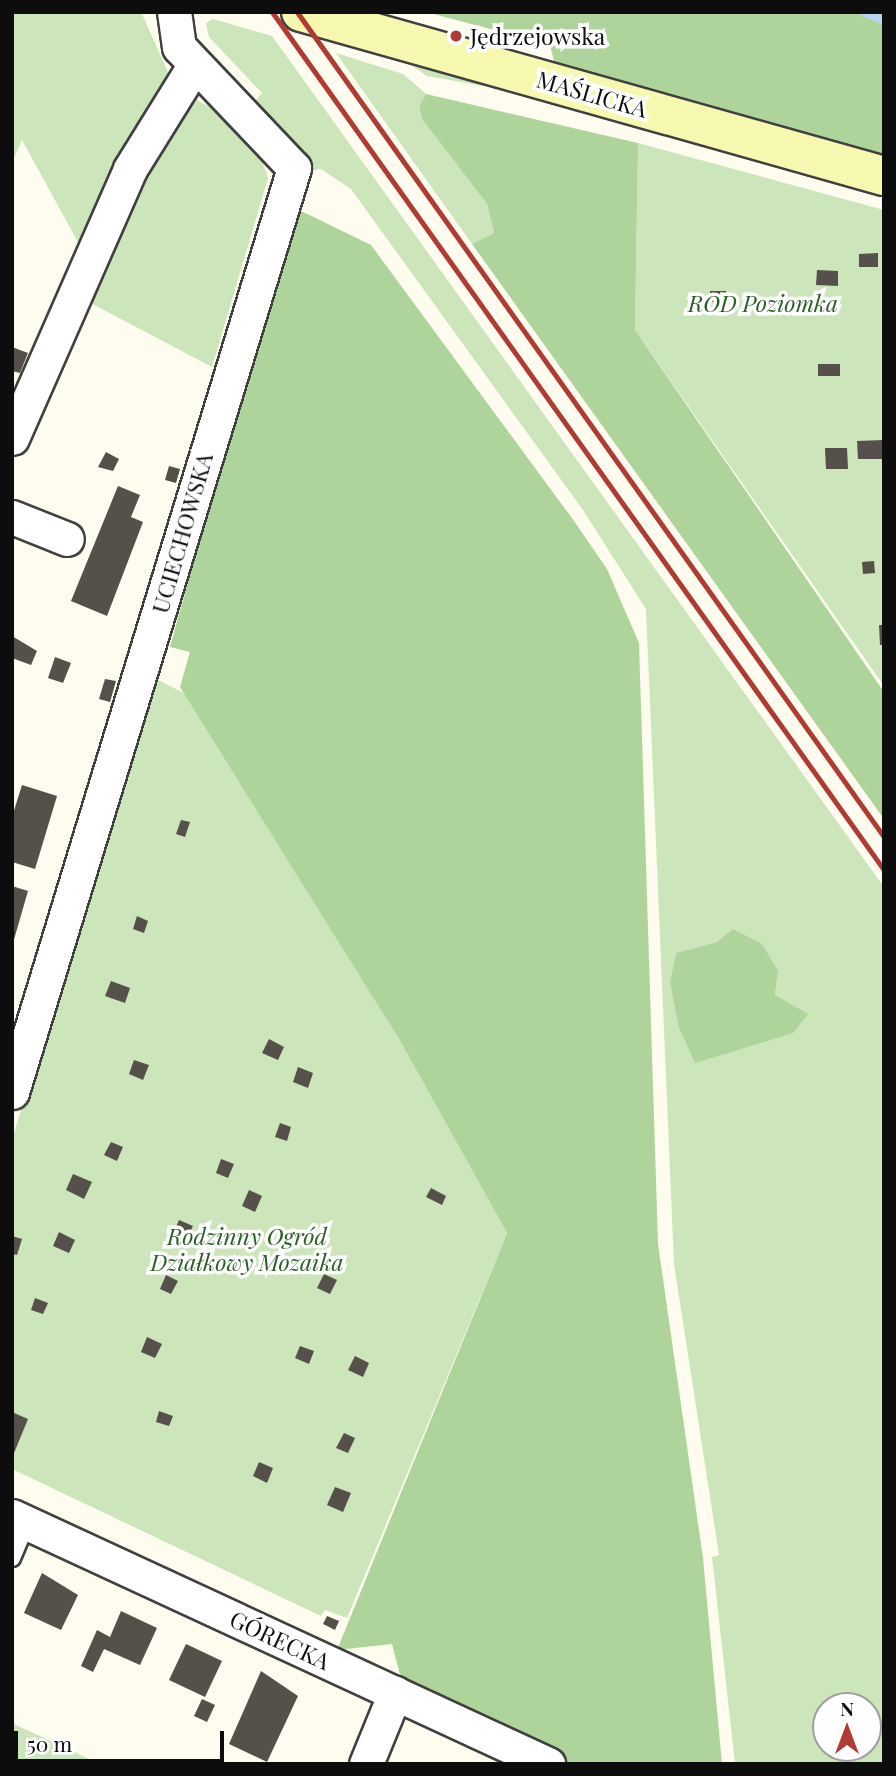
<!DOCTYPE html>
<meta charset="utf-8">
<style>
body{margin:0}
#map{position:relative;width:896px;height:1776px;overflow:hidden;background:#fdfcee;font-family:"Playfair Display",serif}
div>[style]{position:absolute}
.green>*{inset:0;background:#cce5bb}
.forest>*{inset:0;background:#aed49c}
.stream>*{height:9px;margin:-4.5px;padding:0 4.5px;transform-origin:4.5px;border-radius:4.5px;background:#b8d4f0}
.building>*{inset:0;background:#55504a}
.roads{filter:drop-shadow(2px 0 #404040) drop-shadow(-2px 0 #404040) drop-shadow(0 2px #404040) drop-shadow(0 -2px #404040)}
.lane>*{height:16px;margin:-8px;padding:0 8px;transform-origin:8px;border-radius:8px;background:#fff}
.street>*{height:33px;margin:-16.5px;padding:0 16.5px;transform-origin:16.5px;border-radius:16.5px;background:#fff}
.secondary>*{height:38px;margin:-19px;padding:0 19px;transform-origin:19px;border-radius:19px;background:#f7f8af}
.rail>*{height:5px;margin:-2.5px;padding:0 2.5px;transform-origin:2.5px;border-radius:2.5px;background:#b03b32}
.dots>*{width:19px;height:19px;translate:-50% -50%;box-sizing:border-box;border:4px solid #fff;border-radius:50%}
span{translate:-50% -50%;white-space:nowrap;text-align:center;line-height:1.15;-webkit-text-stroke:7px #fff;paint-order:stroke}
.poi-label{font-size:23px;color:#0d0d0d}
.left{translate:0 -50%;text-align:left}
.street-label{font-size:23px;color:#0d0d0d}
.park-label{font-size:23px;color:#285f23;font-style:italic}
.frame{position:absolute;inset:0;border:14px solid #0d0d0d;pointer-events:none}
.north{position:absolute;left:812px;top:1692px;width:70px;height:70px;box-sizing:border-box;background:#fff;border:2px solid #9e9e9e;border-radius:50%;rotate:0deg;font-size:19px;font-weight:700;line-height:28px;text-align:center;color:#0d0d0d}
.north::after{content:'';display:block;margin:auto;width:24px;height:32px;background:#b03b32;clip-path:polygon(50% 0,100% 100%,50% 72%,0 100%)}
.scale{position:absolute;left:14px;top:1731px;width:210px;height:32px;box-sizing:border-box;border:4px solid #0d0d0d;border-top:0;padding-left:9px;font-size:21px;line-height:24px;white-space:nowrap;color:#0d0d0d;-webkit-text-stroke:5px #fff;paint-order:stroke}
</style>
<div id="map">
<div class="green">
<div style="clip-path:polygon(12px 12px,142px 14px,171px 79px,103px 191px,79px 244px,22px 140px,12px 162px)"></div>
<div style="clip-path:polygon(evenodd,213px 19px,272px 36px,884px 887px,884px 1764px,735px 1764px,712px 1557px,719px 1555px,674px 1264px,646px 609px,583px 510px,351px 189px,321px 169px,308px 171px,254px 102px,262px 93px,209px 37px,206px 23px,213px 19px,717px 942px,778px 971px,775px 995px,678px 1025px,670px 982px,676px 953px,717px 942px,213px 19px,826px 1706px,868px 1706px,868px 1748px,826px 1748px,826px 1706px)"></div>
<div style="clip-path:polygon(336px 53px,403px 74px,426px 94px,419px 106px,422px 119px,487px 204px,494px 233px,472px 244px)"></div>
<div style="clip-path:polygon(414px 60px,522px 93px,427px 76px,411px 65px)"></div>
<div style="clip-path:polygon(191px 97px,210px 107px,261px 158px,268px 178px,212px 367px,83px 299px,125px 194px)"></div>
<div style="clip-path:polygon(638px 143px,884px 210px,884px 686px,635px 330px)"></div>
<div style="clip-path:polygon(152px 677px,190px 696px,399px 1039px,507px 1233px,347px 1618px,325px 1610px,321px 1616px,12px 1469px,12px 1140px)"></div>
<div style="clip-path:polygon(12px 1723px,100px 1764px,12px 1764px)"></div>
</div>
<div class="forest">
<div style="clip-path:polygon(426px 12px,884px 12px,884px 158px,555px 65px,550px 45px)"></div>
<div style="clip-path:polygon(426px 94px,638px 143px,635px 330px,884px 692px,884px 819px,472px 244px,494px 233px,487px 204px,422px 119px,419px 106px)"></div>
<div style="clip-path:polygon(299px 210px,371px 245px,574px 521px,607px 569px,639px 643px,658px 1244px,703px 1558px,722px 1764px,572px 1764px,402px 1682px,392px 1644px,337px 1650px,507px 1233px,399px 1039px,180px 687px,190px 652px,170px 647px,289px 219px)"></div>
<div style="clip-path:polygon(733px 929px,762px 944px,778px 971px,775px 995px,808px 1014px,793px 1033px,695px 1063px,678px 1025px,670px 982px,676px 953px,717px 942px)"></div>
</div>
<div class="stream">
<div style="left:865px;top:12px;width:21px;rotate:23deg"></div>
</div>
<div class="building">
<div style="clip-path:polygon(878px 253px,878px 267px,859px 267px,859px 254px)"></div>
<div style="clip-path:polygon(817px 270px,838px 271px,838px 286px,816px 285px)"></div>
<div style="clip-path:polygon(710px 291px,726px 291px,726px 302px,710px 302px)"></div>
<div style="clip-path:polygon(12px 347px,28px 353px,20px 373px,12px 371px)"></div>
<div style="clip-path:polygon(818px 364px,840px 364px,840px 376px,818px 376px)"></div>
<div style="clip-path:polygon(884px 440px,884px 459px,858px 459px,857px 441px)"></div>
<div style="clip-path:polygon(825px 448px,847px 448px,848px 469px,826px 469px)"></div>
<div style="clip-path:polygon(106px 452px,119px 459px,113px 471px,98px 467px)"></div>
<div style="clip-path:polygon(169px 466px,180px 469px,176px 483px,165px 480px)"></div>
<div style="clip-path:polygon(118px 486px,140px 495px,131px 517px,143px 522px,107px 616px,71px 601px)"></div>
<div style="clip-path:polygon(874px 561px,875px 573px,863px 574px,862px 562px)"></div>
<div style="clip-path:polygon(879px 625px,884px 625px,884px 645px,880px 645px)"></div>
<div style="clip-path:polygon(12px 636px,37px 651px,31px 665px,12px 658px)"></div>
<div style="clip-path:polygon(55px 657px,71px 663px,63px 683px,48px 678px)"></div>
<div style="clip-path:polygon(105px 679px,116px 681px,110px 702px,99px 699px)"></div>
<div style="clip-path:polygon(22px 785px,57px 796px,35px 869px,12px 862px,12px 817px)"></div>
<div style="clip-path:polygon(181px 820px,190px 822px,185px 837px,176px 834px)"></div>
<div style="clip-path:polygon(12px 886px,28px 891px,13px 943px,12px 943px)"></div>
<div style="clip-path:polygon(137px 916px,148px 921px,144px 933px,133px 929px)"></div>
<div style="clip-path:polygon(111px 981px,130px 988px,125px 1003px,105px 996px)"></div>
<div style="clip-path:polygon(269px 1039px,284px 1047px,278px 1060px,262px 1053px)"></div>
<div style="clip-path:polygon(134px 1060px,149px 1065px,143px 1080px,129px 1074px)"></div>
<div style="clip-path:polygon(298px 1067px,313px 1073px,308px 1088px,293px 1082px)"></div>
<div style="clip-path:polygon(280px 1123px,291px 1127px,287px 1141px,275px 1137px)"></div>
<div style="clip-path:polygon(111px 1142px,123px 1147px,117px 1161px,104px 1155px)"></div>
<div style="clip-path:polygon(221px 1159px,234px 1164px,228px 1178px,216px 1173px)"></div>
<div style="clip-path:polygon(73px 1174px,92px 1182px,84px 1199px,66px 1190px)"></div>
<div style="clip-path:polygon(431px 1188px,446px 1196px,442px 1205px,426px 1197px)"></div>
<div style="clip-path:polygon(249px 1190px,262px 1196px,255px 1212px,242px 1206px)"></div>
<div style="clip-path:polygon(179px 1220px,193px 1226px,187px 1238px,174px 1232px)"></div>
<div style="clip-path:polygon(59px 1232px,75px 1240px,69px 1253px,53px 1246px)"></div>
<div style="clip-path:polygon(12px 1236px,22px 1239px,17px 1255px,12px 1254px)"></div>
<div style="clip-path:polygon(324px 1274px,337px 1280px,330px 1294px,317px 1288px)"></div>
<div style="clip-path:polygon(166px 1275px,178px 1281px,171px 1294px,160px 1289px)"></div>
<div style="clip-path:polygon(35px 1298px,48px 1303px,43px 1314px,31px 1310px)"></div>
<div style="clip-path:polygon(147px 1337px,162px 1344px,155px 1358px,141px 1352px)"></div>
<div style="clip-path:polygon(300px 1346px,314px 1351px,309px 1364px,295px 1358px)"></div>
<div style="clip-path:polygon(355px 1356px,369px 1363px,363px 1377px,348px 1370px)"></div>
<div style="clip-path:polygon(159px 1411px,173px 1416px,169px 1426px,156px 1422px)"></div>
<div style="clip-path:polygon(12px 1412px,28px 1419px,12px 1458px)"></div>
<div style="clip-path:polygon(344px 1433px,355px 1438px,348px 1453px,336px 1448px)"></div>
<div style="clip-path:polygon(259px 1462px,273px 1468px,267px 1483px,253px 1476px)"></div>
<div style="clip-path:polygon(335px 1487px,351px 1493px,343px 1512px,327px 1505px)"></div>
<div style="clip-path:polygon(42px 1573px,78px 1595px,61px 1630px,24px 1613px)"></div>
<div style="clip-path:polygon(121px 1611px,157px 1628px,140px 1665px,104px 1649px,93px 1672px,81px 1666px,97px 1630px,110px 1637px)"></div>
<div style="clip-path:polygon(327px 1616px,339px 1621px,335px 1630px,323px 1624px)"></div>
<div style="clip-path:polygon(186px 1644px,222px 1661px,205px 1697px,169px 1680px)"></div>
<div style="clip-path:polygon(261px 1671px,298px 1696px,267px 1762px,229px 1744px)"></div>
<div style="clip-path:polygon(202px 1699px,215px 1705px,207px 1722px,194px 1716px)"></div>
</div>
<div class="roads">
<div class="lane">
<div style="left:12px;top:1558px;width:39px;rotate:-67deg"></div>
</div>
<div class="street">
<div style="left:12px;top:438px;width:294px;rotate:-66.3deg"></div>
<div style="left:130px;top:169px;width:123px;rotate:-58.2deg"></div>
<div style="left:12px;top:517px;width:59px;rotate:21.8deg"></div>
<div style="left:12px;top:1092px;width:966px;rotate:-73.03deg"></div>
<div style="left:294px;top:168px;width:167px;rotate:-133.5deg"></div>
<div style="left:179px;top:47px;width:35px;rotate:-98deg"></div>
<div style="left:12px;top:1516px;width:591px;rotate:24.83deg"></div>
<div style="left:366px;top:1764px;width:77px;rotate:-67.8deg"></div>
</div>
<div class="secondary">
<div style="left:301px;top:12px;width:606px;rotate:15.71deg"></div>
</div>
</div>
<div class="rail">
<div style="left:272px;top:12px;width:1054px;rotate:54.5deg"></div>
<div style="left:297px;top:12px;width:1013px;rotate:54.57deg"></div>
</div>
<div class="dots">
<div style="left:456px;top:36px;background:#b03b32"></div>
</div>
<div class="poi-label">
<span class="left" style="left:470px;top:36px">Jędrzejowska</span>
</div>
<div class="street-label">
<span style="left:592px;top:94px;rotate:16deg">MAŚLICKA</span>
<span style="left:182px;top:533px;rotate:-74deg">UCIECHOWSKA</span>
<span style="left:280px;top:1640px;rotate:25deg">GÓRECKA</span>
</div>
<div class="park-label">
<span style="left:763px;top:303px">ROD Poziomka</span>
<span style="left:247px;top:1249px">Rodzinny Ogród<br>Działkowy Mozaika</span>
</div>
<div class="frame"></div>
<div class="north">N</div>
<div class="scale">50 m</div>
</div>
